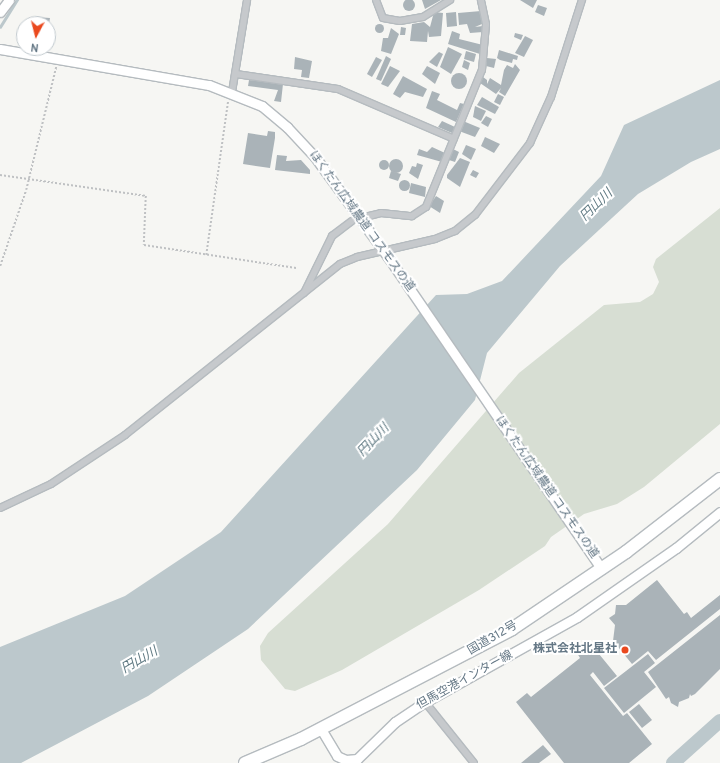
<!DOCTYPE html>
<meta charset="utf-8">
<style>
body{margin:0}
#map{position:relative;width:720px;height:763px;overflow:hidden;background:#f6f6f3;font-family:Overpass,"Noto Sans JP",sans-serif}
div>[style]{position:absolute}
.green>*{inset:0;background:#d7ded3}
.water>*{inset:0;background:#bcc8cc}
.stream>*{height:2.5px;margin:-1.25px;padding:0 1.25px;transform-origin:1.25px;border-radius:1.25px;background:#bcc8cc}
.river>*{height:14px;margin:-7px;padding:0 7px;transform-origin:7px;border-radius:7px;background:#bcc8cc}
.building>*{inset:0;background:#aab3b8}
.round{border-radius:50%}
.path>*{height:1.5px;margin-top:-0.75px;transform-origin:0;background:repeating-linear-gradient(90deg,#bfc1c3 0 2px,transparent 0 4px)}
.roads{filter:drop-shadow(1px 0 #b5bbbf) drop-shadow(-1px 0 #b5bbbf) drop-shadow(0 1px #b5bbbf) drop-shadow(0 -1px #b5bbbf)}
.street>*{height:6px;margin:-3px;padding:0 3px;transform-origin:3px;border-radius:3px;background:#c6c9cc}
.secondary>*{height:9px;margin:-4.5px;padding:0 4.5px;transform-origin:4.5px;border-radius:4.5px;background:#fff}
.highway>*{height:12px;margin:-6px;padding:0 6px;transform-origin:6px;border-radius:6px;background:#fff}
.dots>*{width:11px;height:11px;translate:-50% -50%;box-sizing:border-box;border:2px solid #fff;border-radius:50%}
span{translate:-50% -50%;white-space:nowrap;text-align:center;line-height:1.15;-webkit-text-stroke:4px #fff;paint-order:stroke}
.street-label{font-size:12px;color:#647785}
.poi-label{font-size:12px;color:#647785;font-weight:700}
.right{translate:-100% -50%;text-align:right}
.water-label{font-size:13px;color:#5f7982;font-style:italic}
.north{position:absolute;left:16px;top:16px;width:40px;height:40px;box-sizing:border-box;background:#fff;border:1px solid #c1c9ce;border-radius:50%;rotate:187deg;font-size:11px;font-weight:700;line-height:16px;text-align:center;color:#647785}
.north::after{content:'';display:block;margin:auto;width:14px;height:18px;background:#ea491e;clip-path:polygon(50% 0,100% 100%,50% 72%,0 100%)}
</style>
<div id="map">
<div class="green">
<div style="clip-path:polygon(720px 208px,720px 424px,644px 487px,617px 504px,584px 514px,551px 537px,545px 546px,479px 590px,342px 670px,295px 691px,285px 689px,261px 660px,260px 646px,268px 633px,388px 524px,519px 373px,604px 305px,640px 302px,653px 294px,659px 282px,653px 267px,656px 259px)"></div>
</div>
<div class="water">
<div style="clip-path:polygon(720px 80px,720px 149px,691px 162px,638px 194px,560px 266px,487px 353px,475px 400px,417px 470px,248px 629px,148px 696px,21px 763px,0 763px,0 647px,125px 596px,221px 532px,436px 295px,467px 294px,502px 281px,601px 176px,624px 125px)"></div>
</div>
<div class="stream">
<div style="left:0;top:27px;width:32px;rotate:-58deg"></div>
</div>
<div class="river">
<div style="left:673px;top:763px;width:63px;rotate:-41.8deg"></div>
</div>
<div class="building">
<div class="round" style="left:403px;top:-1px;width:12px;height:12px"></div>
<div style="clip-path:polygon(422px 0,441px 0,425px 9px)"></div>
<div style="clip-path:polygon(520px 0,537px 0,533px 8px)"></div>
<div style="clip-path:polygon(538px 5px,547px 8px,544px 16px,535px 12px)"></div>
<div style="clip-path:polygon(481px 11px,482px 24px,475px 27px,483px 26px,483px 32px,470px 33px,467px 24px,459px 25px,458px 13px)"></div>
<div style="clip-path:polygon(434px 12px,443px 13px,441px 36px,429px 37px,428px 31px,427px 42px,410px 41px,412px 24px,424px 22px,430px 27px)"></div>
<div style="clip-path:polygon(456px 12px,457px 26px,447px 27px,446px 13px)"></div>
<div style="clip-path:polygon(36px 17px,50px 18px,49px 24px,35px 24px)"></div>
<div class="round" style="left:374.5px;top:23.5px;width:9px;height:9px"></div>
<div style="clip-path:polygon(401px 27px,406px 28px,405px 35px,400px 35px)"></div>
<div style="clip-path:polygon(391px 28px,399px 34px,391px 54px,381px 51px,383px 38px,388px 38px)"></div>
<div style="clip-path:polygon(452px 31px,460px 34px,459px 39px,483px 45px,480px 54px,448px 44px)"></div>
<div style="clip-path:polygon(515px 33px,523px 35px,521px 40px,514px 37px)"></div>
<div style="clip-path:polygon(525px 36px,533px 40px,524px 57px,515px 53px)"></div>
<div style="clip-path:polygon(448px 47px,462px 54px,451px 74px,440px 67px)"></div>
<div style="clip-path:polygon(499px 50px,518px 56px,517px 60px,513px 59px,512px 63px,500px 60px,497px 58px)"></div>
<div style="clip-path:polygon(466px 51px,476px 54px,474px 62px,464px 59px)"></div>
<div style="clip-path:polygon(439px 52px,443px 54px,437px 67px,429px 62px)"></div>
<div style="clip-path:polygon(386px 56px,391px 59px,381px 81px,376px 79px)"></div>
<div style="clip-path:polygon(295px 57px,312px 61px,309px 78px,301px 77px,302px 70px,294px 69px)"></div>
<div style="clip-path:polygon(376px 57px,382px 60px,372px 77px,367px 74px)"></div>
<div style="clip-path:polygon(487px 58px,496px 59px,494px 68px,486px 66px)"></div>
<div style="clip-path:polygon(464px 60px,470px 63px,468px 70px,462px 67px)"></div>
<div style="clip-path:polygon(515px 64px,520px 70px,505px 96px,499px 92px,501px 88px,496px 94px,480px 83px,483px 77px,487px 80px,487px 84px,490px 78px,501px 85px,504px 70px,507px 65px,513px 68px)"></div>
<div style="clip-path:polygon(390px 66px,400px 71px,388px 87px,381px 84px)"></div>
<div style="clip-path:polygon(427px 66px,440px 73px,435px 84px,422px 74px)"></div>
<div class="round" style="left:451px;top:73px;width:16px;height:16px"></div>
<div style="clip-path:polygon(403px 76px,427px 89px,423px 97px,405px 92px,400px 98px,393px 94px)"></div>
<div style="clip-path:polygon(249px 80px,283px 84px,281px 102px,274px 101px,278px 90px,248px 86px)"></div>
<div style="clip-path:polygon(432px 91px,440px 94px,437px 100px,457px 110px,460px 103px,464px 104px,456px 122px,426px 108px)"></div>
<div style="clip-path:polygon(498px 94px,504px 97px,500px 105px,494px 102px)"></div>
<div style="clip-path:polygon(482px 97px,499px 107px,495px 114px,477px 105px)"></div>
<div style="clip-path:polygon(475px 106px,486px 111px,481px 121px,473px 117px)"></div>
<div style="clip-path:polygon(486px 116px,492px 119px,488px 127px,481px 123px)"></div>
<div style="clip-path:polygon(442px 121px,455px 127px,452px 133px,438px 127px)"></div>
<div style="clip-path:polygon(463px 121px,480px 128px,475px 137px,459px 131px)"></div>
<div style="clip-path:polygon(268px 131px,275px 132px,275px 138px,270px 168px,243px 164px,248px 133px,267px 136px)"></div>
<div style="clip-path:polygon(485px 137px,500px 144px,494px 153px,481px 146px)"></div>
<div style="clip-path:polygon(466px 145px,476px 149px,471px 160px,462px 154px)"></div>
<div style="clip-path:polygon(432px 147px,445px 153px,442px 162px,417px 155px,419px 149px,427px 152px)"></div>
<div style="clip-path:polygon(453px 149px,459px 152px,455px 162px,449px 160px)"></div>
<div style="clip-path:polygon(277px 155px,287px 156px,286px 161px,301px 160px,310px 170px,310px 174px,275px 170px)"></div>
<div style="clip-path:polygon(460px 158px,470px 162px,460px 187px,447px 178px,447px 175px)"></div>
<div class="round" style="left:389px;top:159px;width:14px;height:14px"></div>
<div class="round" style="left:379px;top:160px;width:10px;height:10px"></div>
<div style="clip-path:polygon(417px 163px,423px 165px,418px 179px,409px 173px,412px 166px,416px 167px)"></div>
<div style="clip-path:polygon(473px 170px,479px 173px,476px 178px,470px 175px)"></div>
<div style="clip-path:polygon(391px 171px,401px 174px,398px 181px,389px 178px)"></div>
<div class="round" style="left:398.5px;top:179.5px;width:11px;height:11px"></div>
<div style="clip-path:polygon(411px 183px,426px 187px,425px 197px,409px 193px)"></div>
<div style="clip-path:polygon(436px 196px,444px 201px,440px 213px,429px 206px)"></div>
<div style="clip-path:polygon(657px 580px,684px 614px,687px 612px,691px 618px,720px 595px,720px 609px,656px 660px,648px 651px,632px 664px,613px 641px,615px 625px,609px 618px,615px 614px,616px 605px,626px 605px)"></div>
<div style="clip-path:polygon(720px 615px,720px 669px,695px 694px,691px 696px,690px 694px,689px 698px,679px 702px,678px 707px,671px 703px,669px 697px,666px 699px,648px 672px)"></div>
<div style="clip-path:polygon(590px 643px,617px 676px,604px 686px,593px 672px,590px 675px,623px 716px,627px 713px,652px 744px,629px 763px,564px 763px,516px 702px,527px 693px,531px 697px,580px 658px,577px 653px)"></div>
<div style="clip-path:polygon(648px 654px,655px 663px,644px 672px,656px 687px,624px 713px,604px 688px)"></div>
<div style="clip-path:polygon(639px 704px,652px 720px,642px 728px,629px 712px)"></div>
<div style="clip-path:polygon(543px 745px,551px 754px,539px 763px,521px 763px)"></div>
</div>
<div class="path">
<div style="left:0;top:175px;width:148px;rotate:8.2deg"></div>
<div style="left:146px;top:196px;width:49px;rotate:92.3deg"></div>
<div style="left:144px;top:245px;width:154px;rotate:8.6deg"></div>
<div style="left:206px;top:255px;width:156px;rotate:-81.9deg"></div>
<div style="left:0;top:266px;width:80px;rotate:-71.1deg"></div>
<div style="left:26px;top:190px;width:127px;rotate:-76.3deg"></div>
</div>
<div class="roads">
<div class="street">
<div style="left:376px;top:0;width:19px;rotate:69deg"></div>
<div style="left:383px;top:18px;width:17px;rotate:10deg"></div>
<div style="left:400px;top:21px;width:23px;rotate:-10deg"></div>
<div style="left:423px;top:17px;width:32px;rotate:-32deg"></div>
<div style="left:236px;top:74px;width:103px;rotate:8.4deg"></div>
<div style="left:338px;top:89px;width:126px;rotate:23.3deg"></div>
<div style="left:232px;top:92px;width:93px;rotate:-80.7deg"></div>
<div style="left:369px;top:216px;width:12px;rotate:-14deg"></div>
<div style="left:381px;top:213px;width:31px;rotate:6deg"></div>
<div style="left:412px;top:216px;width:17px;rotate:-33deg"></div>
<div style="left:426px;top:207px;width:148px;rotate:-67.8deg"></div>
<div style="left:482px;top:70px;width:46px;rotate:-85deg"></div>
<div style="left:486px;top:24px;width:25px;rotate:-102deg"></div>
<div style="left:304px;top:293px;width:64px;rotate:-63.8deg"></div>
<div style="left:332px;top:236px;width:25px;rotate:-37deg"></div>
<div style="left:0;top:508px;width:56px;rotate:-25.2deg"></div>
<div style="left:51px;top:484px;width:89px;rotate:-33.5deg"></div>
<div style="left:125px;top:435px;width:275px;rotate:-38.5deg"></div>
<div style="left:340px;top:264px;width:18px;rotate:-22deg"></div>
<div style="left:357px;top:257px;width:80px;rotate:-13deg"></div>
<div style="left:435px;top:239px;width:22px;rotate:-22deg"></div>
<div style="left:455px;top:231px;width:26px;rotate:-39deg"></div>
<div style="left:475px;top:215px;width:91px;rotate:-52.6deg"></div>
<div style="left:530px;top:143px;width:51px;rotate:-65.5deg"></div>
<div style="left:551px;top:97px;width:102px;rotate:-72.3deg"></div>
<div style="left:425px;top:702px;width:78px;rotate:51.2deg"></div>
</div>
<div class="secondary">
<div style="left:0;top:12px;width:15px;rotate:-53deg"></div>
<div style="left:0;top:49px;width:212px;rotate:9.8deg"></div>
<div style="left:209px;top:85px;width:57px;rotate:21.6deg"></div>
<div style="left:262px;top:106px;width:33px;rotate:40deg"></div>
<div style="left:287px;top:127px;width:41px;rotate:47deg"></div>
<div style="left:315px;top:157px;width:124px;rotate:53.9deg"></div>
<div style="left:388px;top:257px;width:378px;rotate:55.6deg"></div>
<div style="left:321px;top:729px;width:31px;rotate:59deg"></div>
<div style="left:337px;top:756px;width:10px;rotate:24deg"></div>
<div style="left:346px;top:760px;width:11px;rotate:-5deg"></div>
<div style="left:357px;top:759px;width:53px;rotate:-44.2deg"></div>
<div style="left:395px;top:722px;width:36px;rotate:-34deg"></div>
<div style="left:425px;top:702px;width:174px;rotate:-29.2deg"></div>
<div style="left:577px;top:617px;width:121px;rotate:-34.9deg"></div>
<div style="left:676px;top:548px;width:57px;rotate:-39.3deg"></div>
</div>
<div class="highway">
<div style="left:245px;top:763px;width:61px;rotate:-23.2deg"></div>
<div style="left:301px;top:739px;width:238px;rotate:-27.5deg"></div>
<div style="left:512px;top:629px;width:138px;rotate:-34deg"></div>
<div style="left:626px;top:552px;width:119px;rotate:-37.8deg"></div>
</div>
</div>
<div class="dots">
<div style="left:625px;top:650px;background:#ea491e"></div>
</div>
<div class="street-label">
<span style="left:361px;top:222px;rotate:54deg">ほくたん広域農道 コスモスの道</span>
<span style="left:546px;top:488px;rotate:55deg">ほくたん広域農道 コスモスの道</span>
<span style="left:493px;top:639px;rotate:-30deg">国道312号</span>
<span style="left:465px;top:681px;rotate:-29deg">但馬空港インター線</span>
</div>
<div class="poi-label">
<span class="right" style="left:617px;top:650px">株式会社北星社</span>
</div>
<div class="water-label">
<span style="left:597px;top:206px;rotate:-44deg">円山川</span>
<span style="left:374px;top:441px;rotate:-46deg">円山川</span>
<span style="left:140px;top:661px;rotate:-30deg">円山川</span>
</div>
<div class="north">N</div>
</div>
